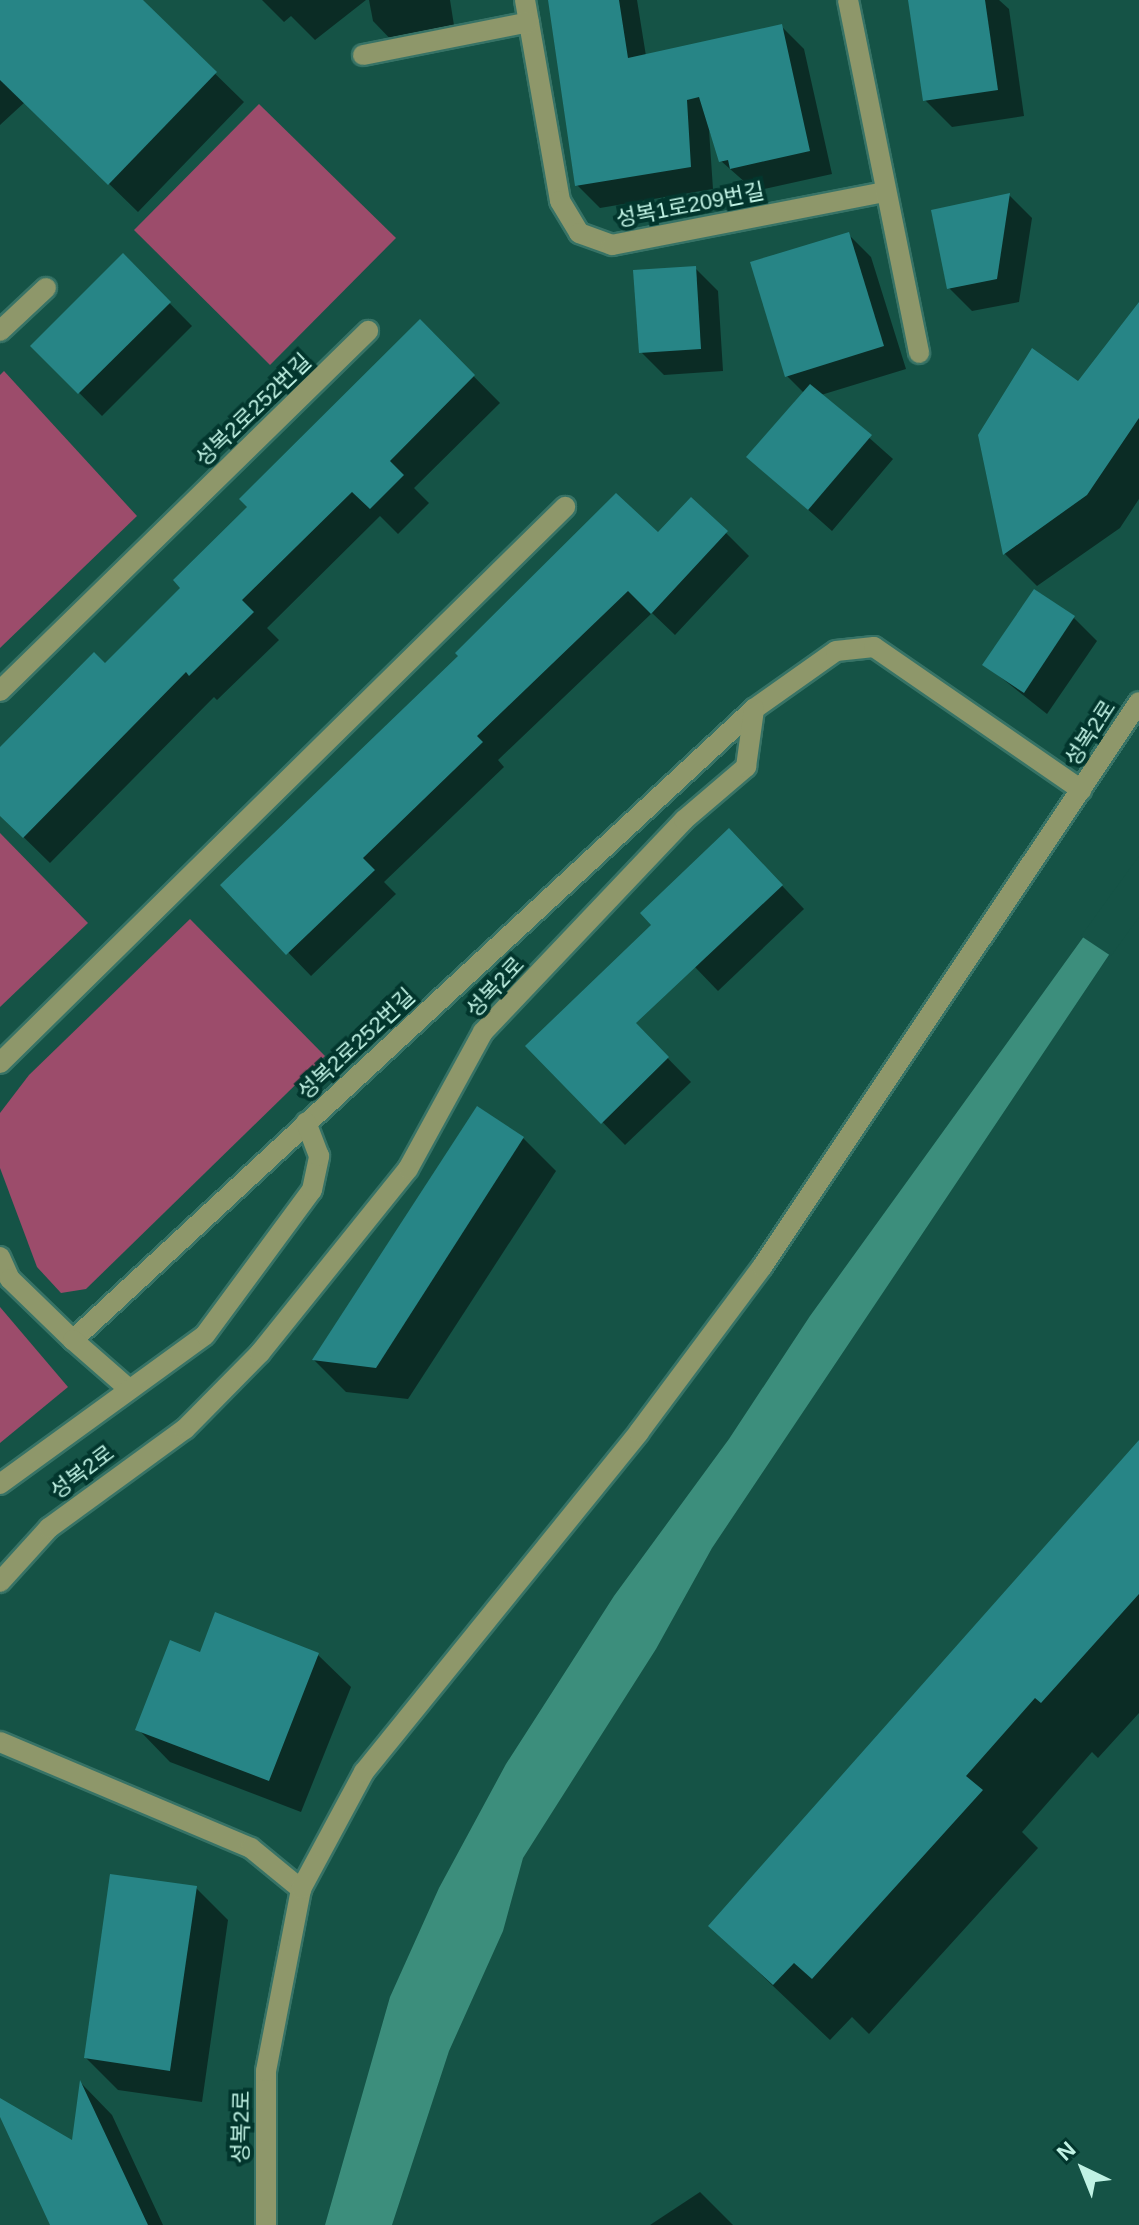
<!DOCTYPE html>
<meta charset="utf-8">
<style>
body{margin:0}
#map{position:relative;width:1139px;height:2225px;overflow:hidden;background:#155346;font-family:Arial,"Noto Sans KR",sans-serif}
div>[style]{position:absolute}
.green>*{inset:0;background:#9c4c6b}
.water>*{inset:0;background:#3c8e7c}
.pier>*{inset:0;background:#155346}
.shadow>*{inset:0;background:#0007}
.building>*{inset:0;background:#278586}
.roads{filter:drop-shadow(2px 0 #377366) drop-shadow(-2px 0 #377366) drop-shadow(0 2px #377366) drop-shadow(0 -2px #377366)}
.minor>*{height:20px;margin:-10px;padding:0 10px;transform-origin:10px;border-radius:10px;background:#8e976a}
span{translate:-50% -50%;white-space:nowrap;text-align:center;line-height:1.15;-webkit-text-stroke:8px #02362d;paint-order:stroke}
.street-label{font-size:22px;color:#c0f2e4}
.north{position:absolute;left:1043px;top:2129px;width:80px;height:80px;-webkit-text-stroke:6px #02362d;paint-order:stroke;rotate:317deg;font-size:22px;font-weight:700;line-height:32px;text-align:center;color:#c0f2e4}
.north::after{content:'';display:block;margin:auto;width:28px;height:36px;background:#c0f2e4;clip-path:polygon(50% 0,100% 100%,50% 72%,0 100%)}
</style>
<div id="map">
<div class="green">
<div style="clip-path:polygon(259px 104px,396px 238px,270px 365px,134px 230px)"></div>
<div style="clip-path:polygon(4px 371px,137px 516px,0 648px,0 375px)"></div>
<div style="clip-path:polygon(0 833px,88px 923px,0 1007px)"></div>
<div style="clip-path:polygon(190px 919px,325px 1056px,86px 1289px,61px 1293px,37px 1267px,0 1168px,0 1113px,29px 1075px)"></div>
<div style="clip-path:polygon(0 1307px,68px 1387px,0 1443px)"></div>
</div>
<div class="water">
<div style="clip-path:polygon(1139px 860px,1139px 910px,712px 1548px,656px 1649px,523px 1858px,503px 1931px,449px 2051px,392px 2225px,325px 2225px,390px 1997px,439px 1888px,506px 1764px,614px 1596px,729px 1439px,810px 1316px)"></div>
</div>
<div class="pier">
<div style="clip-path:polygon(1139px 856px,1139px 917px,1111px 956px,1081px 936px)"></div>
</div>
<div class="shadow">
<div style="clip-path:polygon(0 0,93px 0,157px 17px,244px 102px,138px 212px,25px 102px,0 125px)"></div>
<div style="clip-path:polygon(262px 0,366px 0,315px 40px,291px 16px,284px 22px)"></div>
<div style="clip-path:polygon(369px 0,450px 0,456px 38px,399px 48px,373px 21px)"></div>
<div style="clip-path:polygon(550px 0,637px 0,646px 56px,781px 26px,804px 49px,832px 174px,755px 191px,721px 161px,709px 130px,713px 189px,600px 208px,577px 185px)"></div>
<div style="clip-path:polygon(910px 0,999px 0,1009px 9px,1024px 116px,952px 127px,925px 100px)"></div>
<div style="clip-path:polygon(1009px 195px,1032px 218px,1019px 302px,972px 311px,949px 288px)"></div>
<div style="clip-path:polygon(848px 234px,871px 257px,906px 369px,821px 395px,893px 459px,832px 531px,749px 457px,805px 394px,787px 376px)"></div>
<div style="clip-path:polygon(123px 256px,192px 326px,102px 416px,33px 346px)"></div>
<div style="clip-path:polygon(695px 268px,718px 291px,723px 371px,664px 375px,641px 352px)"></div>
<div style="clip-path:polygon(1139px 305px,1139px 499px,1120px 528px,1037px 586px,1005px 554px,980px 436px,1079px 384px)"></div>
<div style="clip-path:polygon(420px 322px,500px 403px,414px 488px,429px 503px,398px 534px,380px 516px,267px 628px,279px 640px,217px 700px,214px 697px,50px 863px,0 814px,0 750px,105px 666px,183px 588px,250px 507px)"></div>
<div style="clip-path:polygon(726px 533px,749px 556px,675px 635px,652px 613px,498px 760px,504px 767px,384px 882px,396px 894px,311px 976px,223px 885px,658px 535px)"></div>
<div style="clip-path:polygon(1074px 618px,1097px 641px,1047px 714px,985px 665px)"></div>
<div style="clip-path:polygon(752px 854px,804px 909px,718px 991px,643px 913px)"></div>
<div style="clip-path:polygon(594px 983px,691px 1082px,625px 1145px,528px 1046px)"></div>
<div style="clip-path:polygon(477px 1109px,523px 1138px,556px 1171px,408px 1399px,346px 1392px,314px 1360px)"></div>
<div style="clip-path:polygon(1139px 1445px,1139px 1713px,1098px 1758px,1092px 1752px,1022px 1832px,1038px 1848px,869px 2034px,852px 2017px,830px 2040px,710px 1926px)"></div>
<div style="clip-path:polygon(201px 1654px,318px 1655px,351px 1687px,301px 1812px,170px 1762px,138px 1729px)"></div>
<div style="clip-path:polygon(196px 1888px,228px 1920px,202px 2102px,118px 2090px,86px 2058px)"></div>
<div style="clip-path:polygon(82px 2084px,112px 2115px,163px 2225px,52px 2225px,0 2113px,0 2100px,73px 2143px)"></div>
<div style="clip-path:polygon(700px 2192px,733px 2225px,650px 2225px)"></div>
</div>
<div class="building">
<div style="clip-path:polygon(0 0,143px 0,217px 72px,108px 185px,0 80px)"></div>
<div style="clip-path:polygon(548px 0,619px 0,628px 58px,782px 24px,810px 151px,730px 169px,728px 160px,719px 162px,699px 97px,687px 100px,691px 167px,575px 186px)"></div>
<div style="clip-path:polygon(908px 0,985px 0,998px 90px,923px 101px)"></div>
<div style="clip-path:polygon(1010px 193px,997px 279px,947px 289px,931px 210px)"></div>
<div style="clip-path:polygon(849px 232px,884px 346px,785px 377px,750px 262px)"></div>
<div style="clip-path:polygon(123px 253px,171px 302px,78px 394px,30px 346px)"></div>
<div style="clip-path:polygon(696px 266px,701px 349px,639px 353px,633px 270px)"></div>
<div style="clip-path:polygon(1139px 302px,1139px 418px,1087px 495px,1003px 555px,978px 435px,1032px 348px,1078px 381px)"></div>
<div style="clip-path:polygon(420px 319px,475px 375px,390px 461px,404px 475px,370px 509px,352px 492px,242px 600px,254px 612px,189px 676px,186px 672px,23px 838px,0 816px,0 747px,94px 652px,105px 663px,180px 588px,173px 580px,247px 507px,239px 499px)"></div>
<div style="clip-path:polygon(810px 384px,872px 435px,808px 510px,746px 457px)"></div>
<div style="clip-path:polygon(616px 493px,658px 532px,691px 497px,728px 531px,651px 614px,628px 591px,477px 736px,483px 742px,363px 858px,375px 870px,286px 955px,220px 885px,458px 656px,455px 653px)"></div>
<div style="clip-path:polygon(1034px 589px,1075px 616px,1024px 693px,982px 665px)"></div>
<div style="clip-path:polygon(729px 828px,783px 885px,636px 1023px,669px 1057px,601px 1124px,525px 1046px,651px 925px,640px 913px)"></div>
<div style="clip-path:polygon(477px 1106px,524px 1137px,376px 1368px,312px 1360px)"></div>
<div style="clip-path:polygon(1139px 1440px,1139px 1594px,1041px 1703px,1035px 1698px,966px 1776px,983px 1790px,812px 1979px,794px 1963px,773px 1985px,708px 1926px)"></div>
<div style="clip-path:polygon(215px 1612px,319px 1653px,269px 1781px,135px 1730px,170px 1640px,200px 1652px)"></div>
<div style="clip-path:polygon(110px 1874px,197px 1886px,170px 2071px,84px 2058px)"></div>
<div style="clip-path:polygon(80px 2080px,148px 2225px,50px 2225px,0 2117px,0 2098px,72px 2140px)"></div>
</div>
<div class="roads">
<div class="minor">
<div style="left:525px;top:0;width:204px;rotate:80.1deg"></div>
<div style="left:560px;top:201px;width:37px;rotate:59deg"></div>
<div style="left:579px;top:233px;width:35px;rotate:20deg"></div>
<div style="left:612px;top:245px;width:278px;rotate:-11deg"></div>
<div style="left:848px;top:0;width:360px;rotate:78.6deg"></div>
<div style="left:363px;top:55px;width:169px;rotate:-11.2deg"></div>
<div style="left:0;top:331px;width:63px;rotate:-43.1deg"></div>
<div style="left:0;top:691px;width:515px;rotate:-44.37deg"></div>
<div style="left:0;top:1063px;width:793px;rotate:-44.54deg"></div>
<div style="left:0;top:1257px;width:24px;rotate:66deg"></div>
<div style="left:10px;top:1279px;width:88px;rotate:44.1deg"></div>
<div style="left:73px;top:1340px;width:928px;rotate:-42.82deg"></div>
<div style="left:754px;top:709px;width:100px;rotate:-35.3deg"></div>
<div style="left:836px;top:651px;width:38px;rotate:-6deg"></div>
<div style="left:874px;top:647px;width:252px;rotate:34.6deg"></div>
<div style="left:73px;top:1340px;width:74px;rotate:41.2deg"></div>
<div style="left:0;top:1484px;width:253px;rotate:-36deg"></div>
<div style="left:205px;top:1335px;width:180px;rotate:-53.6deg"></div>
<div style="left:312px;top:1190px;width:35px;rotate:-78deg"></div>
<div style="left:319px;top:1156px;width:36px;rotate:-111deg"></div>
<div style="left:0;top:1582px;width:73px;rotate:-47.8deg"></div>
<div style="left:49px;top:1528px;width:168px;rotate:-36.1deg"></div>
<div style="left:185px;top:1429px;width:107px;rotate:-45.4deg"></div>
<div style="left:260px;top:1353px;width:236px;rotate:-51.2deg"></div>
<div style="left:408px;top:1169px;width:156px;rotate:-61.3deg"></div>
<div style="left:483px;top:1032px;width:292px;rotate:-46.5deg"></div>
<div style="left:684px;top:820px;width:82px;rotate:-40.5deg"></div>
<div style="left:746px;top:767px;width:59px;rotate:-82.1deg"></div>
<div style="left:0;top:1742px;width:272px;rotate:22.9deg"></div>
<div style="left:251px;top:1848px;width:65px;rotate:39.4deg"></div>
<div style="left:266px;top:2225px;width:154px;rotate:-90deg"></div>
<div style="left:266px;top:2071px;width:185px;rotate:-79.1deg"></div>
<div style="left:301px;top:1889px;width:133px;rotate:-61.7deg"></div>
<div style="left:364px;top:1772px;width:437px;rotate:-51deg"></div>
<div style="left:639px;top:1432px;width:206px;rotate:-53.3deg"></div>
<div style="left:762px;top:1267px;width:679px;rotate:-56.29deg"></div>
</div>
</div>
<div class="street-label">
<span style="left:690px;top:205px;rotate:-11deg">성복1로209번길</span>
<span style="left:253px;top:410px;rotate:-44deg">성복2로252번길</span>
<span style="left:1090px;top:733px;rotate:-57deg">성복2로</span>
<span style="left:495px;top:987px;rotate:-47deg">성복2로</span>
<span style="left:356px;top:1044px;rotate:-43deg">성복2로252번길</span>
<span style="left:82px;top:1472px;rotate:-37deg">성복2로</span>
<span style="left:241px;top:2127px;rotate:-89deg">성복2로</span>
</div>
<div class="north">N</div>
</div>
